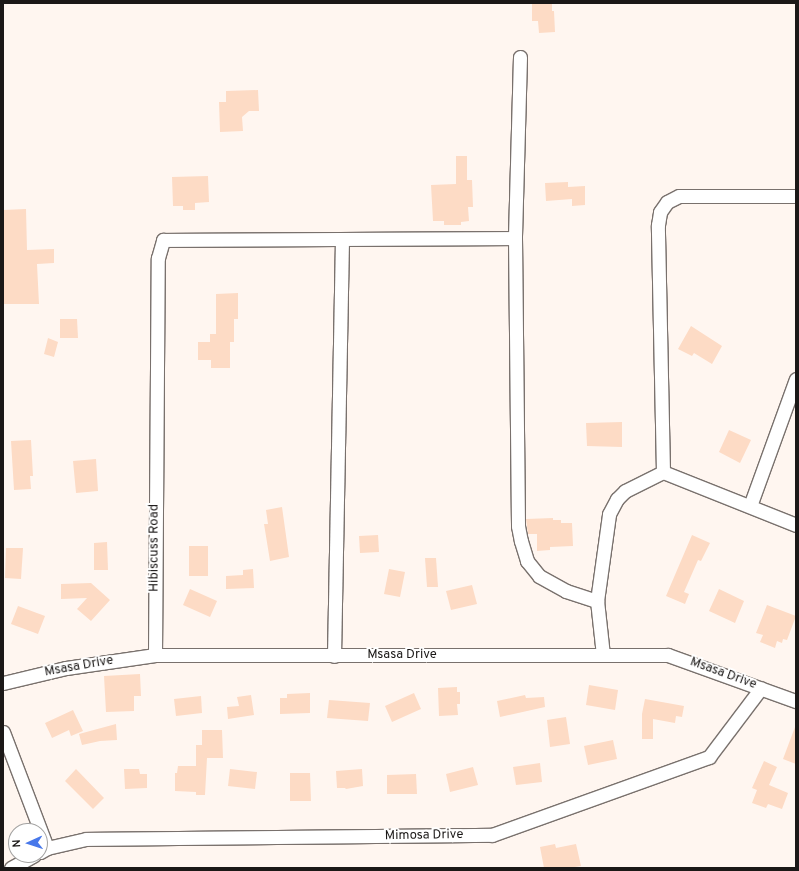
<!DOCTYPE html>
<style>
body{margin:0}
#map{position:relative;width:799px;height:871px;overflow:hidden;background:#fff6f0;font-family:Overpass,sans-serif}
div>[style]{position:absolute}
.building>*{inset:0;background:#fddbc5}
.roads{filter:drop-shadow(1px 0 #79716d) drop-shadow(-1px 0 #79716d) drop-shadow(0 1px #79716d) drop-shadow(0 -1px #79716d)}
.minor>*{height:13px;margin:-6.5px;padding:0 6.5px;transform-origin:6.5px;border-radius:6.5px;background:#fff}
span{translate:-50% -50%;white-space:nowrap;text-align:center;line-height:1.15;-webkit-text-stroke:4px #fff;paint-order:stroke}
.street-label{font-size:13px;color:#1b1817}
.frame{position:absolute;inset:0;border:4px solid #1b1817;pointer-events:none}
.north{position:absolute;left:8px;top:823px;width:40px;height:40px;box-sizing:border-box;background:#fff;border:1px solid #a4a3a2;border-radius:50%;rotate:267deg;font-size:11px;font-weight:700;line-height:16px;text-align:center;color:#1b1817}
.north::after{content:'';display:block;margin:auto;width:14px;height:18px;background:#4878ea;clip-path:polygon(50% 0,100% 100%,50% 72%,0 100%)}
</style>
<div id="map">
<div class="building">
<div style="clip-path:polygon(532px 3px,552px 3px,552px 11px,554px 11px,555px 32px,539px 33px,538px 21px,532px 21px)"></div>
<div style="clip-path:polygon(258px 90px,259px 111px,249px 111px,242px 117px,243px 131px,220px 132px,219px 102px,226px 102px,226px 91px)"></div>
<div style="clip-path:polygon(456px 156px,467px 156px,467px 180px,472px 180px,473px 207px,468px 207px,469px 221px,461px 222px,461px 225px,444px 225px,444px 221px,433px 221px,431px 185px,456px 184px)"></div>
<div style="clip-path:polygon(208px 176px,209px 202px,195px 203px,195px 210px,183px 210px,183px 206px,173px 206px,172px 177px)"></div>
<div style="clip-path:polygon(568px 182px,568px 187px,585px 186px,585px 205px,572px 206px,572px 199px,546px 201px,545px 183px)"></div>
<div style="clip-path:polygon(26px 209px,27px 250px,54px 249px,54px 263px,37px 264px,39px 304px,3px 304px,3px 210px)"></div>
<div style="clip-path:polygon(238px 293px,238px 319px,234px 319px,234px 342px,230px 342px,230px 368px,211px 368px,211px 360px,198px 360px,198px 342px,210px 342px,210px 334px,216px 334px,216px 294px)"></div>
<div style="clip-path:polygon(60px 319px,77px 319px,78px 338px,60px 338px)"></div>
<div style="clip-path:polygon(691px 326px,722px 346px,712px 364px,694px 353px,692px 356px,678px 349px)"></div>
<div style="clip-path:polygon(48px 338px,58px 342px,54px 357px,44px 354px)"></div>
<div style="clip-path:polygon(622px 422px,622px 447px,587px 446px,586px 423px)"></div>
<div style="clip-path:polygon(729px 430px,751px 440px,740px 463px,719px 452px)"></div>
<div style="clip-path:polygon(31px 440px,33px 476px,30px 476px,31px 489px,14px 490px,11px 441px)"></div>
<div style="clip-path:polygon(96px 459px,98px 491px,76px 493px,73px 461px)"></div>
<div style="clip-path:polygon(282px 507px,289px 557px,270px 561px,264px 524px,268px 524px,266px 510px)"></div>
<div style="clip-path:polygon(553px 518px,553px 520px,561px 520px,561px 523px,572px 523px,573px 546px,550px 547px,550px 550px,537px 551px,537px 534px,528px 534px,526px 519px)"></div>
<div style="clip-path:polygon(378px 535px,379px 552px,360px 553px,359px 536px)"></div>
<div style="clip-path:polygon(692px 535px,710px 543px,701px 561px,698px 560px,684px 592px,689px 594px,685px 604px,666px 596px)"></div>
<div style="clip-path:polygon(107px 542px,108px 570px,94px 570px,94px 543px)"></div>
<div style="clip-path:polygon(189px 546px,208px 546px,208px 576px,189px 576px)"></div>
<div style="clip-path:polygon(6px 548px,23px 548px,21px 579px,5px 578px)"></div>
<div style="clip-path:polygon(425px 558px,436px 558px,438px 587px,427px 587px)"></div>
<div style="clip-path:polygon(253px 569px,254px 588px,226px 589px,226px 576px,243px 575px,243px 570px)"></div>
<div style="clip-path:polygon(389px 569px,405px 572px,400px 597px,384px 594px)"></div>
<div style="clip-path:polygon(91px 583px,110px 600px,91px 621px,77px 609px,87px 598px,61px 599px,61px 584px)"></div>
<div style="clip-path:polygon(472px 585px,477px 604px,451px 610px,446px 591px)"></div>
<div style="clip-path:polygon(190px 589px,217px 601px,210px 617px,183px 605px)"></div>
<div style="clip-path:polygon(719px 589px,744px 601px,735px 623px,709px 611px)"></div>
<div style="clip-path:polygon(767px 605px,796px 616px,787px 640px,783px 639px,782px 643px,777px 641px,775px 648px,760px 642px,763px 635px,756px 633px)"></div>
<div style="clip-path:polygon(18px 606px,45px 616px,38px 634px,11px 624px)"></div>
<div style="clip-path:polygon(140px 674px,141px 696px,134px 696px,134px 711px,106px 712px,104px 676px)"></div>
<div style="clip-path:polygon(589px 685px,618px 690px,615px 710px,586px 705px)"></div>
<div style="clip-path:polygon(457px 687px,457px 692px,460px 692px,460px 704px,457px 704px,458px 715px,439px 716px,438px 688px)"></div>
<div style="clip-path:polygon(310px 693px,310px 713px,280px 714px,280px 698px,287px 698px,287px 694px)"></div>
<div style="clip-path:polygon(414px 693px,421px 709px,392px 722px,385px 706px)"></div>
<div style="clip-path:polygon(251px 695px,254px 715px,228px 719px,227px 707px,239px 706px,237px 697px)"></div>
<div style="clip-path:polygon(525px 695px,526px 698px,544px 697px,545px 707px,500px 717px,497px 701px)"></div>
<div style="clip-path:polygon(201px 696px,202px 713px,176px 716px,174px 699px)"></div>
<div style="clip-path:polygon(645px 699px,684px 706px,682px 717px,676px 716px,675px 723px,653px 719px,653px 739px,642px 739px,642px 714px)"></div>
<div style="clip-path:polygon(329px 700px,370px 703px,368px 721px,327px 718px)"></div>
<div style="clip-path:polygon(73px 710px,83px 731px,71px 736px,69px 730px,52px 738px,45px 723px)"></div>
<div style="clip-path:polygon(566px 717px,570px 744px,550px 747px,547px 720px)"></div>
<div style="clip-path:polygon(116px 724px,117px 740px,100px 741px,82px 745px,79px 734px)"></div>
<div style="clip-path:polygon(795px 727px,796px 727px,796px 764px,783px 759px)"></div>
<div style="clip-path:polygon(202px 730px,222px 730px,223px 758px,207px 758px,205px 795px,196px 795px,196px 792px,175px 791px,175px 773px,177px 773px,178px 766px,196px 766px,196px 745px,202px 745px)"></div>
<div style="clip-path:polygon(613px 740px,617px 759px,588px 765px,584px 746px)"></div>
<div style="clip-path:polygon(764px 761px,777px 767px,769px 785px,788px 793px,782px 809px,768px 804px,766px 808px,752px 803px,757px 790px,752px 788px)"></div>
<div style="clip-path:polygon(540px 763px,542px 782px,516px 785px,513px 767px)"></div>
<div style="clip-path:polygon(473px 767px,478px 785px,450px 792px,446px 774px)"></div>
<div style="clip-path:polygon(76px 769px,104px 798px,93px 809px,65px 781px)"></div>
<div style="clip-path:polygon(124px 769px,139px 769px,140px 774px,147px 774px,147px 788px,125px 789px)"></div>
<div style="clip-path:polygon(230px 769px,257px 772px,255px 789px,228px 786px)"></div>
<div style="clip-path:polygon(362px 769px,363px 786px,346px 789px,345px 788px,337px 788px,336px 771px)"></div>
<div style="clip-path:polygon(290px 773px,310px 773px,311px 801px,290px 801px)"></div>
<div style="clip-path:polygon(416px 774px,417px 794px,387px 794px,387px 775px)"></div>
<div style="clip-path:polygon(555px 844px,556px 848px,576px 844px,581px 866px,569px 868px,544px 868px,540px 847px)"></div>
</div>
<div class="roads">
<div class="minor">
<div style="left:520px;top:57px;width:181px;rotate:91.6deg"></div>
<div style="left:515px;top:238px;width:288px;rotate:89.4deg"></div>
<div style="left:518px;top:526px;width:15px;rotate:79deg"></div>
<div style="left:521px;top:541px;width:21px;rotate:73deg"></div>
<div style="left:527px;top:561px;width:19px;rotate:51deg"></div>
<div style="left:539px;top:576px;width:31px;rotate:29deg"></div>
<div style="left:566px;top:591px;width:33px;rotate:18deg"></div>
<div style="left:663px;top:472px;width:247px;rotate:-91.2deg"></div>
<div style="left:658px;top:225px;width:13px;rotate:-81deg"></div>
<div style="left:660px;top:212px;width:12px;rotate:-55deg"></div>
<div style="left:667px;top:202px;width:13px;rotate:-27deg"></div>
<div style="left:679px;top:196px;width:117px"></div>
<div style="left:750px;top:506px;width:135px;rotate:-70.1deg"></div>
<div style="left:155px;top:655px;width:397px;rotate:-89.6deg"></div>
<div style="left:158px;top:258px;width:19px;rotate:-74deg"></div>
<div style="left:163px;top:240px;width:352px;rotate:-0.3deg"></div>
<div style="left:603px;top:655px;width:54px;rotate:-96.3deg"></div>
<div style="left:597px;top:601px;width:88px;rotate:-82.1deg"></div>
<div style="left:609px;top:514px;width:17px;rotate:-62deg"></div>
<div style="left:617px;top:499px;width:11px;rotate:-45deg"></div>
<div style="left:625px;top:491px;width:42px;rotate:-26.6deg"></div>
<div style="left:663px;top:472px;width:143px;rotate:21.7deg"></div>
<div style="left:334px;top:656px;width:417px;rotate:-88.9deg"></div>
<div style="left:3px;top:683px;width:65px;rotate:-13.4deg"></div>
<div style="left:66px;top:668px;width:90px;rotate:-8.3deg"></div>
<div style="left:155px;top:655px;width:513px"></div>
<div style="left:668px;top:655px;width:136px;rotate:19.8deg"></div>
<div style="left:3px;top:732px;width:124px;rotate:69.2deg"></div>
<div style="left:40px;top:852px;width:8px;rotate:-30deg"></div>
<div style="left:47px;top:848px;width:40px;rotate:-13deg"></div>
<div style="left:86px;top:839px;width:406px;rotate:-0.6deg"></div>
<div style="left:492px;top:835px;width:231px;rotate:-19.8deg"></div>
<div style="left:709px;top:757px;width:86px;rotate:-53deg"></div>
<div style="left:11px;top:868px;width:26px;rotate:-29deg"></div>
</div>
</div>
<div class="street-label">
<span style="left:155px;top:548px;rotate:-90deg">Hibiscuss Road</span>
<span style="left:402px;top:655px">Msasa Drive</span>
<span style="left:79px;top:667px;rotate:-10deg">Msasa Drive</span>
<span style="left:723px;top:674px;rotate:20deg">Msasa Drive</span>
<span style="left:424px;top:836px;rotate:-1deg">Mimosa Drive</span>
</div>
<div class="frame"></div>
<div class="north">N</div>
</div>
